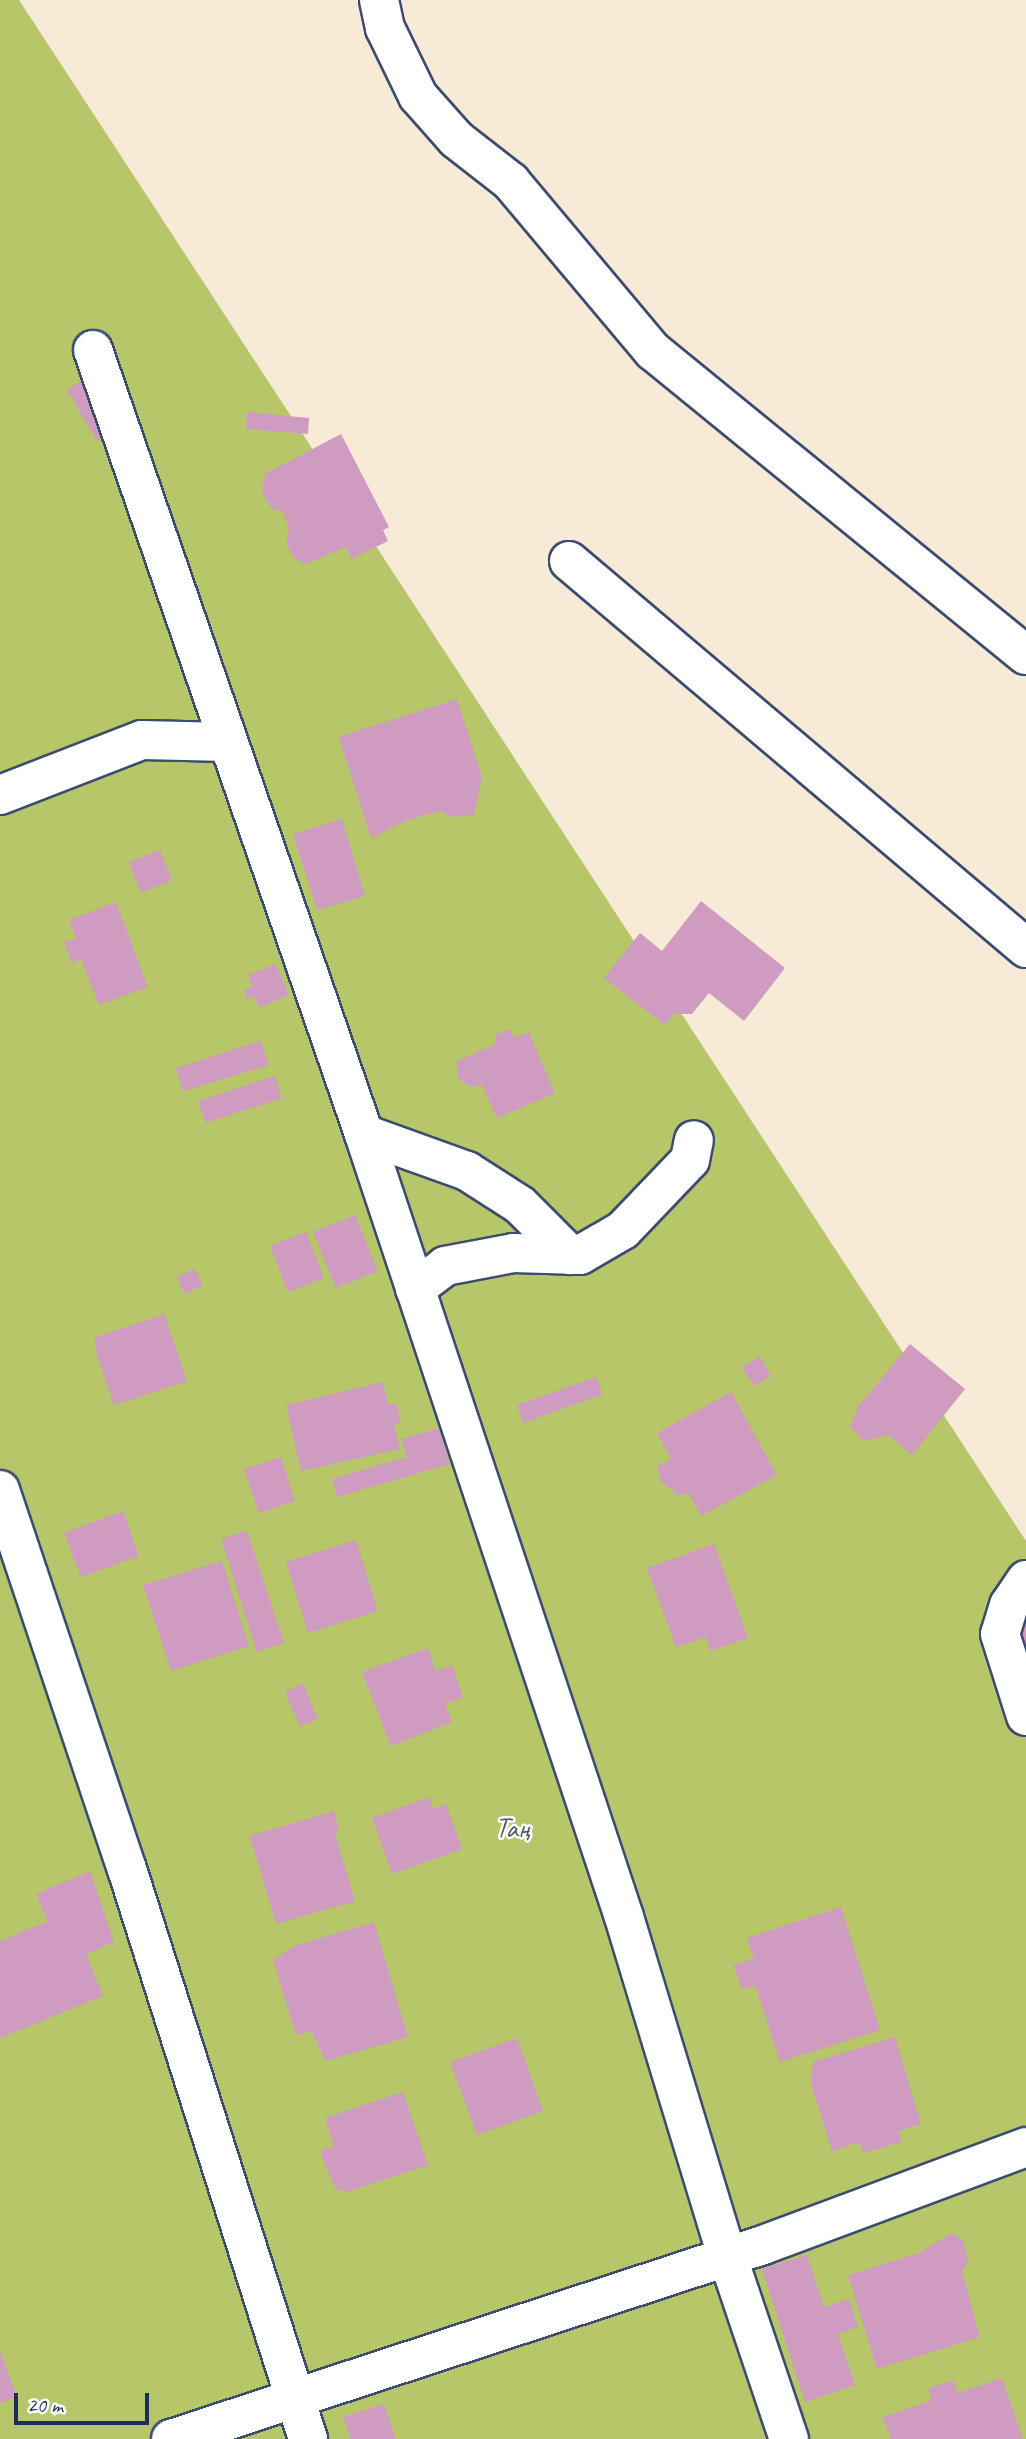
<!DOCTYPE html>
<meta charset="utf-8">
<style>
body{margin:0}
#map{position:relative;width:1026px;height:2439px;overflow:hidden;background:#f7ead7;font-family:Caveat,sans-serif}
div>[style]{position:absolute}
.green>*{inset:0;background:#b6c668}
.building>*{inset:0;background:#cf9bc0}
.roads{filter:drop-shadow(2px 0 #3c4b70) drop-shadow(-2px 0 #3c4b70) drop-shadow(0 2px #3c4b70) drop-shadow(0 -2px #3c4b70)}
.minor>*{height:38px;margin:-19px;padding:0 19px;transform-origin:19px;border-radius:19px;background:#fff}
span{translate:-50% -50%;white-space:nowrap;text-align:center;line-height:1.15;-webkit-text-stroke:5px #fff;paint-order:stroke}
.park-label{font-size:28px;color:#4a5c61}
.scale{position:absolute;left:14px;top:2393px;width:135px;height:32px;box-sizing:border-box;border:4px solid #1b2f5e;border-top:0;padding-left:9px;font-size:21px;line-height:24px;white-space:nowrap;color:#1b2f5e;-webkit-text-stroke:5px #fff;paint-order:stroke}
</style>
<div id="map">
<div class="green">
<div style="clip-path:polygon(0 0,19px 0,1026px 1541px,1026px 2439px,0 2439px)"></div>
</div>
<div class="building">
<div style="clip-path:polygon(83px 380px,113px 431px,97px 441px,67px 390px)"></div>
<div style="clip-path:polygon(247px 412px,309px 418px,308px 434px,246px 429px)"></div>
<div style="clip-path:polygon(341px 434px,389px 527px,383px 530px,388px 541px,352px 559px,346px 547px,305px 564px,295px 559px,286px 544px,289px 528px,283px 512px,271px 508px,262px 492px,265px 474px)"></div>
<div style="clip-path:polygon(457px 699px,482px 777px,474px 815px,451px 817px,440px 811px,405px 821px,371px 838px,339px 737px)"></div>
<div style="clip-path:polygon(342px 819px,365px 896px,317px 910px,293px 834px)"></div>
<div style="clip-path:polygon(160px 850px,172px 880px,141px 893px,129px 862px)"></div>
<div style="clip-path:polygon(701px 901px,785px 968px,744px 1021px,709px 993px,692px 1014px,674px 1014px,665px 1025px,604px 978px,640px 933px,662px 951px)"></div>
<div style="clip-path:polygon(116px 902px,148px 987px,99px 1005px,81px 959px,72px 963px,64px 942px,76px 938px,69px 920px)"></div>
<div style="clip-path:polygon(276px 964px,289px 995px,259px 1008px,254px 996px,247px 999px,244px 990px,252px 987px,248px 975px)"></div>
<div style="clip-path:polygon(510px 1029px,514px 1038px,529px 1032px,555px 1093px,497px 1118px,482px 1085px,472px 1087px,459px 1080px,456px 1062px,495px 1044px,495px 1035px)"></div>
<div style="clip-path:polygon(261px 1041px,269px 1065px,183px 1091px,176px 1068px)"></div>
<div style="clip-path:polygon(275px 1076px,282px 1098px,206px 1123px,198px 1101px)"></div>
<div style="clip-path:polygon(355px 1215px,378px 1271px,336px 1288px,313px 1232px)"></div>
<div style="clip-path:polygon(306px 1232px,324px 1278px,288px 1292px,270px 1246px)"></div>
<div style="clip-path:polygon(195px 1269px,203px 1285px,185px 1294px,177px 1277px)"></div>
<div style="clip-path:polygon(164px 1314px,187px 1381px,114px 1405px,96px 1352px,95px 1337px)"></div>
<div style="clip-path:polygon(910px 1344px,965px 1389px,912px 1455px,888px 1435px,864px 1441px,850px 1427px,858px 1407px)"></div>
<div style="clip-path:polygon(760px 1356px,771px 1376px,754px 1386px,742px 1367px)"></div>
<div style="clip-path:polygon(596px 1377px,603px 1394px,523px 1423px,517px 1405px)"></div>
<div style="clip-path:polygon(383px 1382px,388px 1405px,396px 1403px,401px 1422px,394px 1425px,400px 1449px,301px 1471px,286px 1405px)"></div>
<div style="clip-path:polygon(731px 1392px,777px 1475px,701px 1516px,689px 1494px,678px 1495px,661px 1482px,657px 1466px,671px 1459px,657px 1433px)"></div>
<div style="clip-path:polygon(439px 1428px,450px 1464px,337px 1497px,332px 1479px,407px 1457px,401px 1439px)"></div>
<div style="clip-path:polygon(281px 1457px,295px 1501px,259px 1513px,244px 1469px)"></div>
<div style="clip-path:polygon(123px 1511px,139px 1556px,81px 1577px,64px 1533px)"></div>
<div style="clip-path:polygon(247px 1531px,284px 1643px,257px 1652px,221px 1539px)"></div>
<div style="clip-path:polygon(356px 1540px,378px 1611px,308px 1633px,286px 1562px)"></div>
<div style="clip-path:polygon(714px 1544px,748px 1638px,710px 1651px,706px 1637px,676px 1647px,647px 1568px)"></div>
<div style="clip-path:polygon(222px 1561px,249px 1646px,171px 1671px,143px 1585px)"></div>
<div style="clip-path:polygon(1026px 1618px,1026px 1659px,1013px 1623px)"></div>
<div style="clip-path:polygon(428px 1648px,436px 1671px,452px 1665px,463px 1697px,445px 1704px,452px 1722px,391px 1746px,362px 1672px)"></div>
<div style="clip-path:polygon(303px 1683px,318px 1719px,300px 1726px,285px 1692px)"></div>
<div style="clip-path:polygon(429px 1797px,433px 1809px,446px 1804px,462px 1849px,392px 1874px,372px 1818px)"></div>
<div style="clip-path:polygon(334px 1811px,339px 1829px,335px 1833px,355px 1901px,276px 1924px,250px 1836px)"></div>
<div style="clip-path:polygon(90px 1871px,114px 1942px,86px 1954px,103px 1996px,0 2038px,0 1941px,48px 1921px,36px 1894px)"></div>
<div style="clip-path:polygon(841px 1907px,880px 2030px,780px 2062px,755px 1985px,742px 1989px,733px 1965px,754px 1959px,747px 1938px)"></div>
<div style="clip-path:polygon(374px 1922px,408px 2037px,326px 2061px,311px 2031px,296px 2035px,273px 1960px,294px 1946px)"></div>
<div style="clip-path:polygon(895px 2037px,921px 2124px,898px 2131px,902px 2142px,863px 2153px,859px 2142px,832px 2151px,811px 2084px,813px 2062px)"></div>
<div style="clip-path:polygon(517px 2038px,543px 2111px,477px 2135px,450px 2062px)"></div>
<div style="clip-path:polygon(403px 2092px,428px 2165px,346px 2192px,336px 2189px,322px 2158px,322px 2149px,334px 2146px,325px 2118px)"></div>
<div style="clip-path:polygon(952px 2233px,963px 2240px,968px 2261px,962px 2272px,980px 2337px,877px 2369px,848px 2275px,919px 2253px)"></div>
<div style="clip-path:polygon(807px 2255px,824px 2307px,849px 2299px,858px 2327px,838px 2334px,855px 2385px,805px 2402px,762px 2269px)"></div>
<div style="clip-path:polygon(0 2351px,17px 2397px,0 2403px)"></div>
<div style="clip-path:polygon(1002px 2378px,1023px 2439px,891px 2439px,883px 2417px,932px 2400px,928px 2389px,953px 2380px,958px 2393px)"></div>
<div style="clip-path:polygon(384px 2404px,396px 2439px,351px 2439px,343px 2417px)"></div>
</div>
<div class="roads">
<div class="minor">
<div style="left:379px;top:0;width:29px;rotate:78deg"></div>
<div style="left:385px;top:28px;width:76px;rotate:64.1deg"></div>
<div style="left:418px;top:96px;width:57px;rotate:48.5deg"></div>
<div style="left:456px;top:139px;width:70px;rotate:38deg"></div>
<div style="left:511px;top:182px;width:221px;rotate:50deg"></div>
<div style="left:653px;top:351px;width:481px;rotate:39.2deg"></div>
<div style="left:93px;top:350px;width:830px;rotate:70.93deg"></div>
<div style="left:364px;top:1134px;width:825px;rotate:71.63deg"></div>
<div style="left:624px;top:1917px;width:353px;rotate:73.1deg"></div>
<div style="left:727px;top:2255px;width:194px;rotate:71.4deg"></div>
<div style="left:569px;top:561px;width:599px;rotate:40.26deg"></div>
<div style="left:0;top:795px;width:152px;rotate:-21.2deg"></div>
<div style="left:142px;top:740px;width:85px;rotate:1.3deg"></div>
<div style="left:364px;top:1134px;width:109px;rotate:19.8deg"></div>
<div style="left:467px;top:1171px;width:63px;rotate:32.7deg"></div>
<div style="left:520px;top:1205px;width:71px;rotate:45deg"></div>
<div style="left:415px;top:1289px;width:38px;rotate:-37deg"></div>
<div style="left:445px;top:1266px;width:69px;rotate:-10.8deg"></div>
<div style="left:513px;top:1253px;width:67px;rotate:1.7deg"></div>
<div style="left:580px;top:1255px;width:50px;rotate:-30.2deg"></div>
<div style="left:623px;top:1230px;width:97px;rotate:-46.3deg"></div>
<div style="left:690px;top:1160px;width:20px;rotate:-79deg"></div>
<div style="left:0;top:1490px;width:400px;rotate:71.5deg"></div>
<div style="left:127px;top:1869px;width:598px;rotate:72.38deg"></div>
<div style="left:1026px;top:1580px;width:30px;rotate:124deg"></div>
<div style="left:1009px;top:1605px;width:30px;rotate:107deg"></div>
<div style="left:1000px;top:1634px;width:86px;rotate:72.4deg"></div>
<div style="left:171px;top:2439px;width:623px;rotate:-18.14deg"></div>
<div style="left:763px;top:2245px;width:281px;rotate:-20.4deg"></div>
</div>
</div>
<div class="park-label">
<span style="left:512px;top:1828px">Таң</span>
</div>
<div class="scale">20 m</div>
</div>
